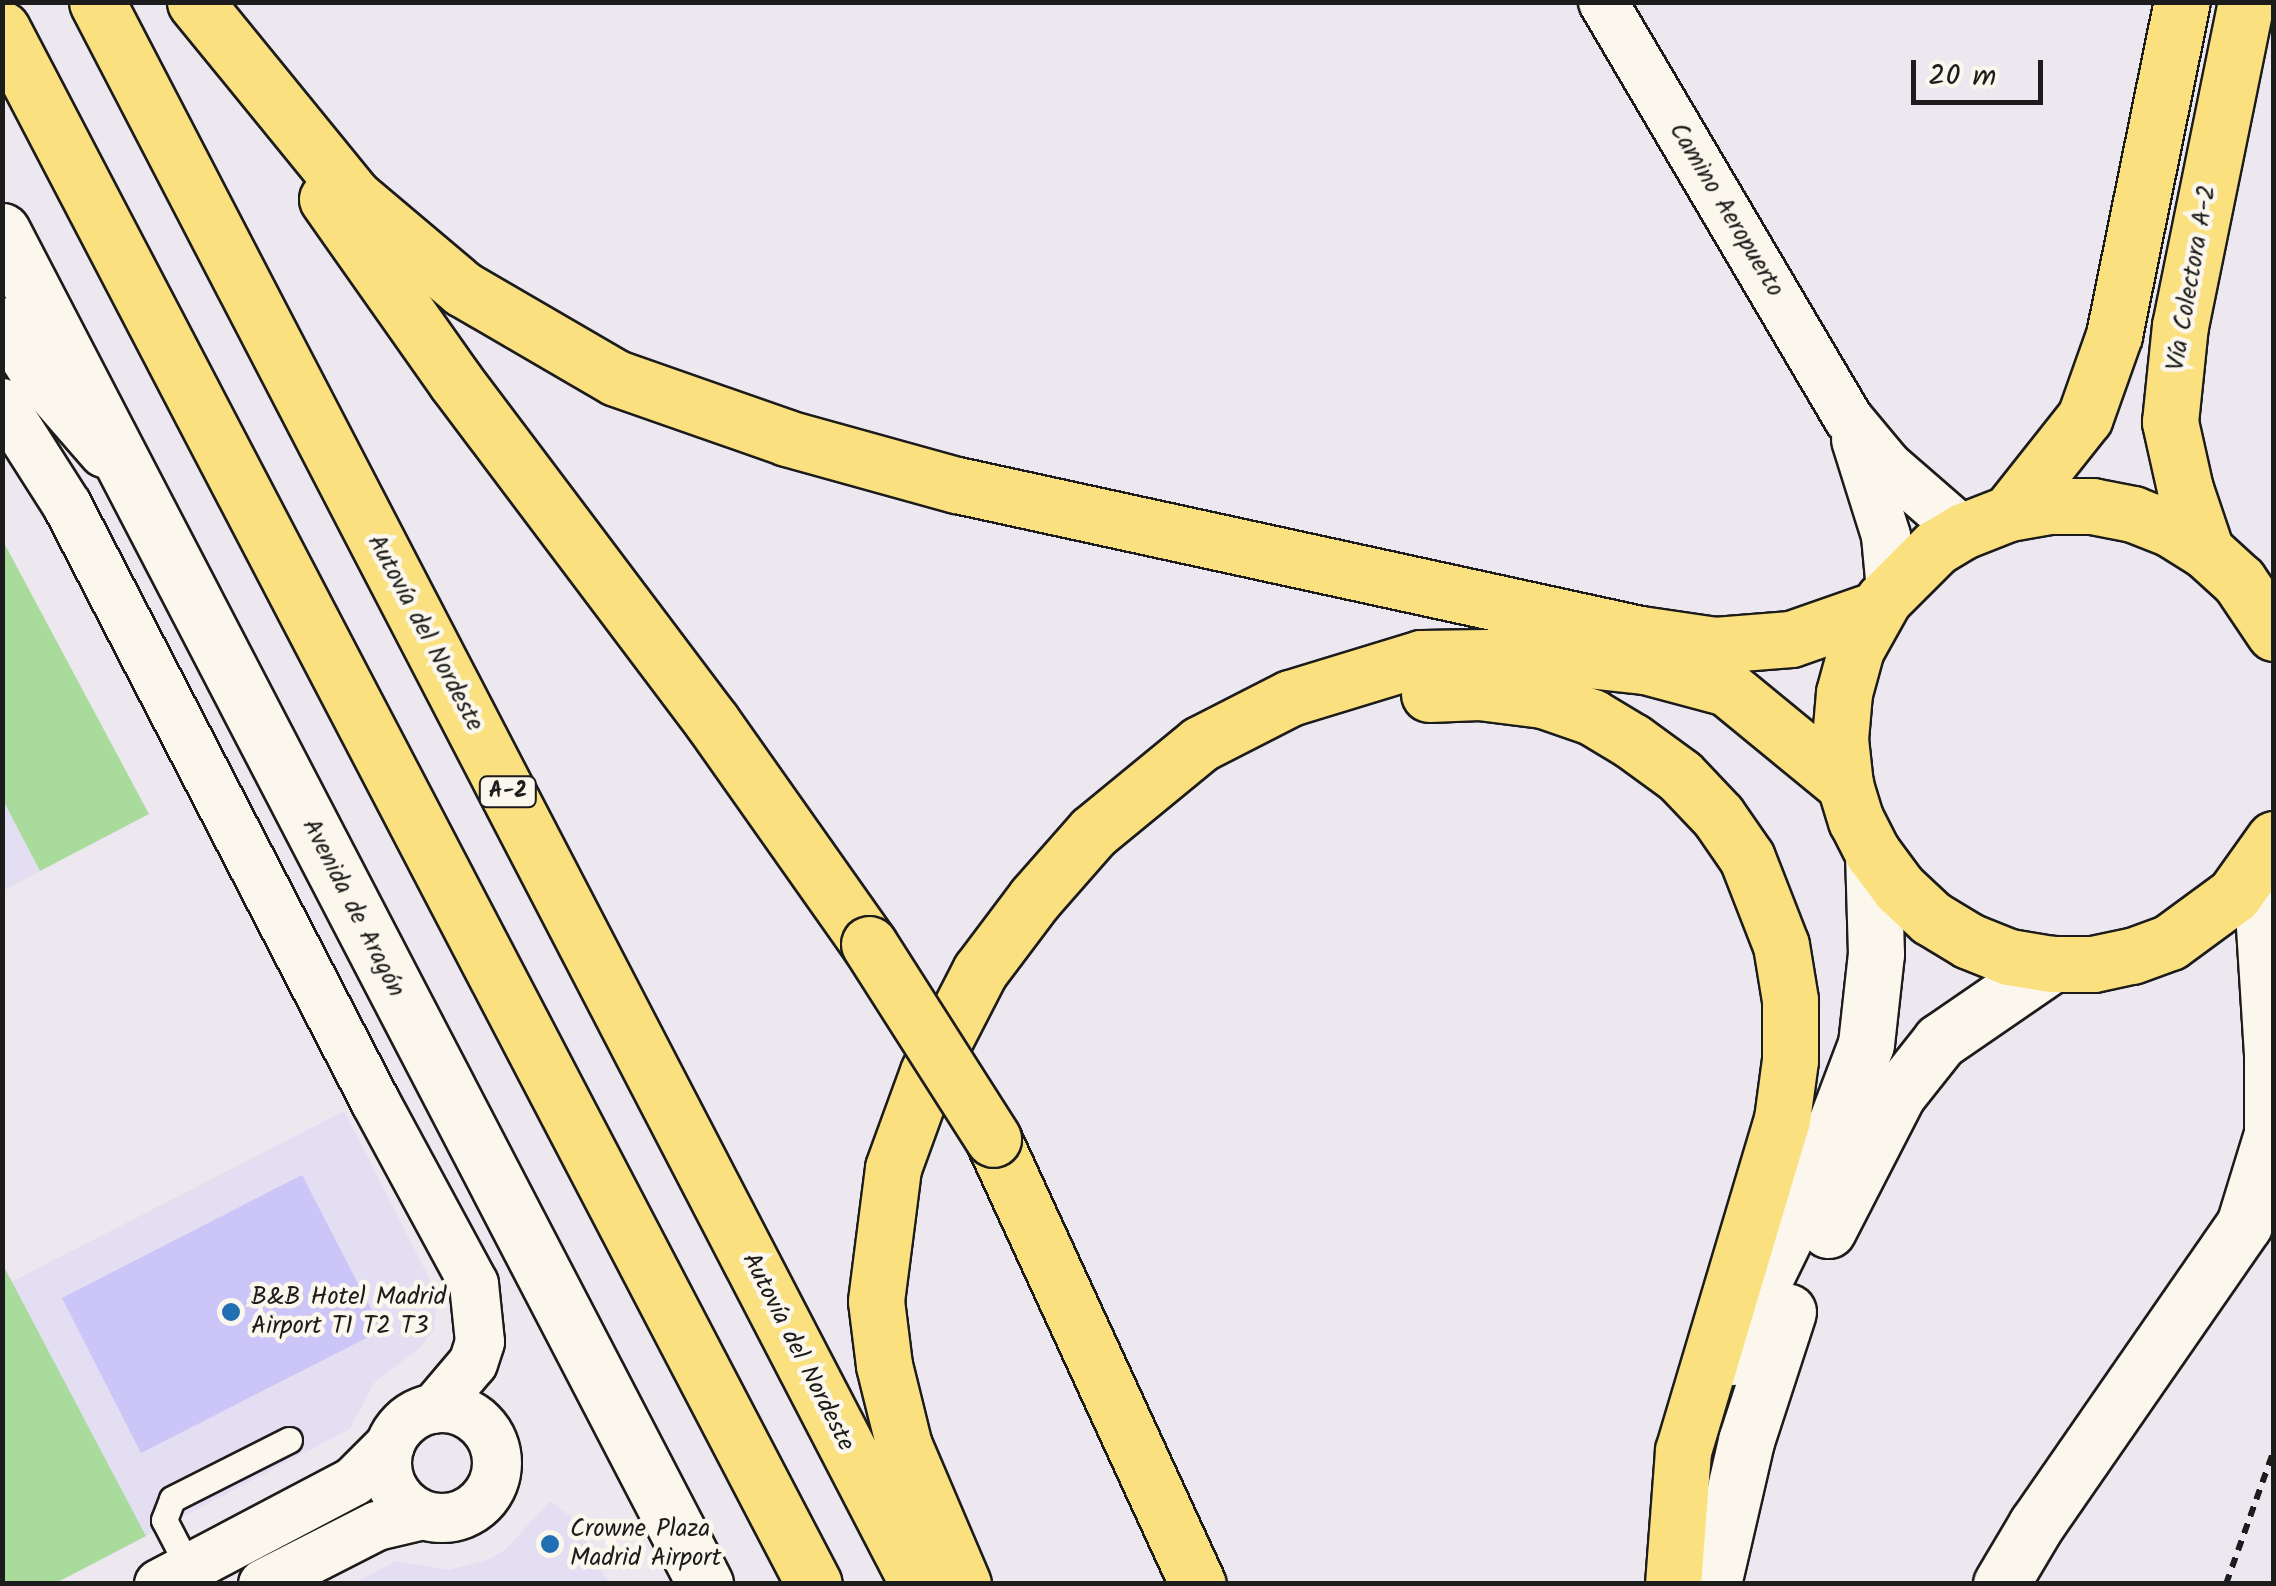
<!DOCTYPE html>
<meta charset="utf-8">
<style>
body{margin:0}
#map{position:relative;width:2276px;height:1586px;overflow:hidden;background:#ede8ef;font-family:Kalam,sans-serif}
div>[style]{position:absolute}
.built>*{inset:0;background:#e3def1}
.green>*{inset:0;background:#a8db9c}
.building>*{inset:0;background:#ccc5f7}
.path>*{height:6px;margin-top:-3px;transform-origin:0;background:repeating-linear-gradient(90deg,#1c1c1c 0 10px,transparent 0 18px)}
.roads{filter:drop-shadow(2px 0 #1c1c1c) drop-shadow(-2px 0 #1c1c1c) drop-shadow(0 2px #1c1c1c) drop-shadow(0 -2px #1c1c1c)}
.lane>*{height:25px;margin:-12.5px;padding:0 12.5px;transform-origin:12.5px;border-radius:12.5px;background:#fbf7ec}
.street>*{height:48px;margin:-24px;padding:0 24px;transform-origin:24px;border-radius:24px;background:#fbf7ec}
.street>.ring{margin:-24px;padding:0;box-sizing:content-box;background:none;border:48px solid #fbf7ec;border-radius:50%}
.secondary>*{height:55px;margin:-27.5px;padding:0 27.5px;transform-origin:27.5px;border-radius:27.5px;background:#fbf7ec}
.primary>*{height:55px;margin:-27.5px;padding:0 27.5px;transform-origin:27.5px;border-radius:27.5px;background:#fbe080}
.highway>*{height:55px;margin:-27.5px;padding:0 27.5px;transform-origin:27.5px;border-radius:27.5px;background:#fbe080}
.bridges{filter:drop-shadow(2px 0 #1c1c1c) drop-shadow(-2px 0 #1c1c1c) drop-shadow(0 2px #1c1c1c) drop-shadow(0 -2px #1c1c1c)}
.highway-bridge>*{height:55px;margin:-27.5px;padding:0 27.5px;transform-origin:27.5px;border-radius:27.5px;background:#fbe080}
.dots>*{width:28px;height:28px;translate:-50% -50%;box-sizing:border-box;border:5px solid #fbf7ec;border-radius:50%}
span{translate:-50% -50%;white-space:nowrap;text-align:center;line-height:1.15;-webkit-text-stroke:9px #fbf7ec;paint-order:stroke}
.shield-label span{padding:2px 8px;background:#fbf7ec;border:2px solid;border-radius:8px;-webkit-text-stroke-width:0}
.shield-label{font-size:22px;color:#1c1c1c;font-weight:700}
.street-label{font-size:25px;color:#1c1c1c}
.poi-label{font-size:25px;color:#1c1c1c}
.left{translate:0 -50%;text-align:left}
.frame{position:absolute;inset:0;border:5px solid #1c1c1c;pointer-events:none}
.scale{position:absolute;left:1911px;top:60px;width:132px;height:45px;box-sizing:border-box;border:5px solid #1c1c1c;border-top:0;padding-left:12px;font-size:30px;line-height:35px;white-space:nowrap;color:#1c1c1c;-webkit-text-stroke:8px #fbf7ec;paint-order:stroke}
</style>
<div id="map">
<div class="built">
<div style="clip-path:polygon(2px 796px,40px 871px,3px 891px,2px 891px)"></div>
<div style="clip-path:polygon(344px 1111px,438px 1295px,434px 1329px,421px 1347px,374px 1383px,350px 1429px,146px 1536px,11px 1282px)"></div>
<div style="clip-path:polygon(550px 1501px,578px 1522px,608px 1583px,354px 1583px,396px 1561px,448px 1570px,487px 1560px,505px 1550px)"></div>
</div>
<div class="green">
<div style="clip-path:polygon(3px 541px,149px 814px,40px 871px,3px 800px)"></div>
<div style="clip-path:polygon(3px 1265px,146px 1536px,56px 1583px,3px 1583px)"></div>
</div>
<div class="building">
<div style="clip-path:polygon(302px 1175px,382px 1330px,141px 1453px,62px 1298px)"></div>
</div>
<div class="path">
<div style="left:2226px;top:1584px;width:142px;rotate:-70.3deg"></div>
</div>
<div class="roads">
<div class="lane">
<div style="left:189px;top:1568px;width:54px;rotate:-117.5deg"></div>
<div style="left:164px;top:1520px;width:22px;rotate:-69deg"></div>
<div style="left:172px;top:1499px;width:131px;rotate:-26.8deg"></div>
</div>
<div class="street">
<div style="left:1603px;top:2px;width:483px;rotate:59.5deg"></div>
<div style="left:1848px;top:418px;width:61px;rotate:50.3deg"></div>
<div style="left:1887px;top:465px;width:101px;rotate:41deg"></div>
<div style="left:2px;top:322px;width:62px;rotate:57.6deg"></div>
<div style="left:35px;top:374px;width:105px;rotate:48.9deg"></div>
<div style="left:2px;top:403px;width:121px;rotate:57.5deg"></div>
<div style="left:67px;top:505px;width:671px;rotate:62.67deg"></div>
<div style="left:375px;top:1101px;width:208px;rotate:61.6deg"></div>
<div style="left:474px;top:1284px;width:58px;rotate:84.1deg"></div>
<div style="left:480px;top:1342px;width:22px;rotate:108deg"></div>
<div style="left:473px;top:1363px;width:60px;rotate:130.3deg"></div>
<div style="left:1856px;top:440px;width:101px;rotate:72.6deg"></div>
<div style="left:1886px;top:536px;width:54px;rotate:84.7deg"></div>
<div class="ring" style="left:387px;top:1408px;width:62px;height:62px"></div>
<div style="left:159px;top:1584px;width:221px;rotate:-27.8deg"></div>
<div style="left:354px;top:1481px;width:51px;rotate:-45deg"></div>
<div style="left:263px;top:1584px;width:128px;rotate:-27deg"></div>
<div style="left:377px;top:1526px;width:47px;rotate:-13.4deg"></div>
</div>
<div class="secondary">
<div style="left:2px;top:231px;width:1525px;rotate:62.54deg"></div>
<div style="left:1828px;top:1230px;width:153px;rotate:-62.8deg"></div>
<div style="left:1898px;top:1094px;width:68px;rotate:-51.6deg"></div>
<div style="left:1940px;top:1041px;width:136px;rotate:-34.5deg"></div>
<div style="left:1733px;top:1357px;width:38px;rotate:-73deg"></div>
<div style="left:1744px;top:1321px;width:174px;rotate:-64deg"></div>
<div style="left:1820px;top:1165px;width:129px;rotate:-69.2deg"></div>
<div style="left:1866px;top:1044px;width:91px;rotate:-83.7deg"></div>
<div style="left:1876px;top:954px;width:101px;rotate:-91.7deg"></div>
<div style="left:1713px;top:1584px;width:147px;rotate:-77deg"></div>
<div style="left:1746px;top:1441px;width:136px;rotate:-72deg"></div>
<div style="left:2001px;top:1584px;width:69px;rotate:-59.3deg"></div>
<div style="left:2036px;top:1525px;width:365px;rotate:-55.3deg"></div>
<div style="left:2244px;top:1225px;width:95px;rotate:-72.9deg"></div>
<div style="left:2272px;top:1134px;width:80px;rotate:-90deg"></div>
<div style="left:2272px;top:1054px;width:190px;rotate:-93.6deg"></div>
</div>
<div class="primary">
<div style="left:2009px;top:513px;width:122px;rotate:-51.6deg"></div>
<div style="left:2085px;top:417px;width:87px;rotate:-70.5deg"></div>
<div style="left:2114px;top:335px;width:340px;rotate:-78.5deg"></div>
<div style="left:2206px;top:551px;width:65px;rotate:-108.7deg"></div>
<div style="left:2185px;top:489px;width:69px;rotate:-102.6deg"></div>
<div style="left:2170px;top:422px;width:97px;rotate:-84.1deg"></div>
<div style="left:2180px;top:326px;width:331px;rotate:-78.5deg"></div>
<div style="left:2274px;top:633px;width:63px;rotate:-123.9deg"></div>
<div style="left:2239px;top:581px;width:45px;rotate:-137.7deg"></div>
<div style="left:2206px;top:551px;width:41px;rotate:-147.8deg"></div>
<div style="left:2171px;top:529px;width:41px;rotate:-158.5deg"></div>
<div style="left:2133px;top:514px;width:42px;rotate:-169deg"></div>
<div style="left:2092px;top:506px;width:42px;rotate:180deg"></div>
<div style="left:2050px;top:506px;width:42px;rotate:170.3deg"></div>
<div style="left:2009px;top:513px;width:49px;rotate:158.6deg"></div>
<div style="left:1963px;top:531px;width:31px;rotate:149deg"></div>
<div style="left:1936px;top:547px;width:74px;rotate:135deg"></div>
<div style="left:1884px;top:599px;width:57px;rotate:119.2deg"></div>
<div style="left:1856px;top:649px;width:46px;rotate:105.3deg"></div>
<div style="left:1844px;top:693px;width:46px;rotate:95deg"></div>
<div style="left:1840px;top:739px;width:46px;rotate:83.8deg"></div>
<div style="left:1845px;top:785px;width:37px;rotate:73deg"></div>
<div style="left:1856px;top:820px;width:37px;rotate:63deg"></div>
<div style="left:1873px;top:853px;width:44px;rotate:53.4deg"></div>
<div style="left:1899px;top:888px;width:44px;rotate:43.2deg"></div>
<div style="left:1931px;top:918px;width:44px;rotate:31.2deg"></div>
<div style="left:1969px;top:941px;width:43px;rotate:21.8deg"></div>
<div style="left:2009px;top:957px;width:44px;rotate:9.2deg"></div>
<div style="left:2052px;top:964px;width:41px"></div>
<div style="left:2093px;top:964px;width:40px;rotate:-12deg"></div>
<div style="left:2132px;top:956px;width:40px;rotate:-20.2deg"></div>
<div style="left:2170px;top:942px;width:79px;rotate:-36.3deg"></div>
<div style="left:2234px;top:895px;width:69px;rotate:-54.5deg"></div>
</div>
<div class="highway">
<div style="left:97px;top:2px;width:1782px;rotate:62.57deg"></div>
<div style="left:195px;top:2px;width:252px;rotate:50.8deg"></div>
<div style="left:354px;top:197px;width:143px;rotate:40.2deg"></div>
<div style="left:463px;top:289px;width:177px;rotate:30.2deg"></div>
<div style="left:616px;top:378px;width:181px;rotate:19.3deg"></div>
<div style="left:787px;top:438px;width:176px;rotate:15.5deg"></div>
<div style="left:957px;top:485px;width:699px;rotate:12.31deg"></div>
<div style="left:1640px;top:634px;width:76px;rotate:8.3deg"></div>
<div style="left:1715px;top:645px;width:76px;rotate:-4.5deg"></div>
<div style="left:1791px;top:639px;width:91px;rotate:-19.2deg"></div>
<div style="left:2px;top:29px;width:1754px;rotate:62.43deg"></div>
<div style="left:327px;top:199px;width:224px;rotate:54.8deg"></div>
<div style="left:456px;top:382px;width:427px;rotate:53deg"></div>
<div style="left:713px;top:723px;width:271px;rotate:54.8deg"></div>
<div style="left:1429px;top:694px;width:50px;rotate:-2.3deg"></div>
<div style="left:1479px;top:692px;width:64px;rotate:7.1deg"></div>
<div style="left:1543px;top:700px;width:52px;rotate:19.1deg"></div>
<div style="left:1592px;top:717px;width:47px;rotate:31deg"></div>
<div style="left:1632px;top:741px;width:59px;rotate:36.1deg"></div>
<div style="left:1680px;top:776px;width:55px;rotate:46.5deg"></div>
<div style="left:1718px;top:816px;width:51px;rotate:55.4deg"></div>
<div style="left:1747px;top:858px;width:93px;rotate:68.7deg"></div>
<div style="left:1781px;top:945px;width:56px;rotate:80.7deg"></div>
<div style="left:1790px;top:1000px;width:60px;rotate:90deg"></div>
<div style="left:1790px;top:1060px;width:60px;rotate:97.7deg"></div>
<div style="left:1782px;top:1119px;width:346px;rotate:106.6deg"></div>
<div style="left:1683px;top:1451px;width:133px;rotate:94.3deg"></div>
<div style="left:993px;top:1139px;width:490px;rotate:65.3deg"></div>
<div style="left:963px;top:1584px;width:150px;rotate:-113.1deg"></div>
<div style="left:904px;top:1446px;width:83px;rotate:-103.9deg"></div>
<div style="left:884px;top:1365px;width:64px;rotate:-97.1deg"></div>
<div style="left:876px;top:1301px;width:134px;rotate:-82.7deg"></div>
<div style="left:893px;top:1168px;width:102px;rotate:-70deg"></div>
<div style="left:928px;top:1072px;width:114px;rotate:-62.8deg"></div>
<div style="left:980px;top:971px;width:91px;rotate:-53deg"></div>
<div style="left:1035px;top:898px;width:88px;rotate:-48.7deg"></div>
<div style="left:1093px;top:832px;width:139px;rotate:-39.4deg"></div>
<div style="left:1200px;top:744px;width:101px;rotate:-27.1deg"></div>
<div style="left:1290px;top:698px;width:137px;rotate:-17deg"></div>
<div style="left:1421px;top:658px;width:129px;rotate:-0.9deg"></div>
<div style="left:1550px;top:656px;width:96px;rotate:6deg"></div>
<div style="left:1645px;top:666px;width:85px;rotate:15deg"></div>
<div style="left:1727px;top:688px;width:153px;rotate:39.4deg"></div>
</div>
</div>
<div class="bridges">
<div class="highway-bridge">
<div style="left:869px;top:944px;width:231px;rotate:57.5deg"></div>
</div>
</div>
<div class="dots">
<div style="left:231px;top:1312px;background:#1f6fb2"></div>
<div style="left:550px;top:1544px;background:#1f6fb2"></div>
</div>
<div class="shield-label">
<span style="left:508px;top:792px">A-2</span>
</div>
<div class="street-label">
<span style="left:1726px;top:210px;rotate:59deg">Camino Aeropuerto</span>
<span style="left:2192px;top:278px;rotate:-80deg">Vía Colectora A-2</span>
<span style="left:425px;top:633px;rotate:62deg">Autovía del Nordeste</span>
<span style="left:353px;top:908px;rotate:63deg">Avenida de Aragón</span>
<span style="left:798px;top:1352px;rotate:63deg">Autovía del Nordeste</span>
</div>
<div class="poi-label">
<span class="left" style="left:251px;top:1312px">B&amp;B Hotel Madrid<br>Airport T1 T2 T3</span>
<span class="left" style="left:570px;top:1544px">Crowne Plaza<br>Madrid Airport</span>
</div>
<div class="frame"></div>
<div class="scale">20 m</div>
</div>
